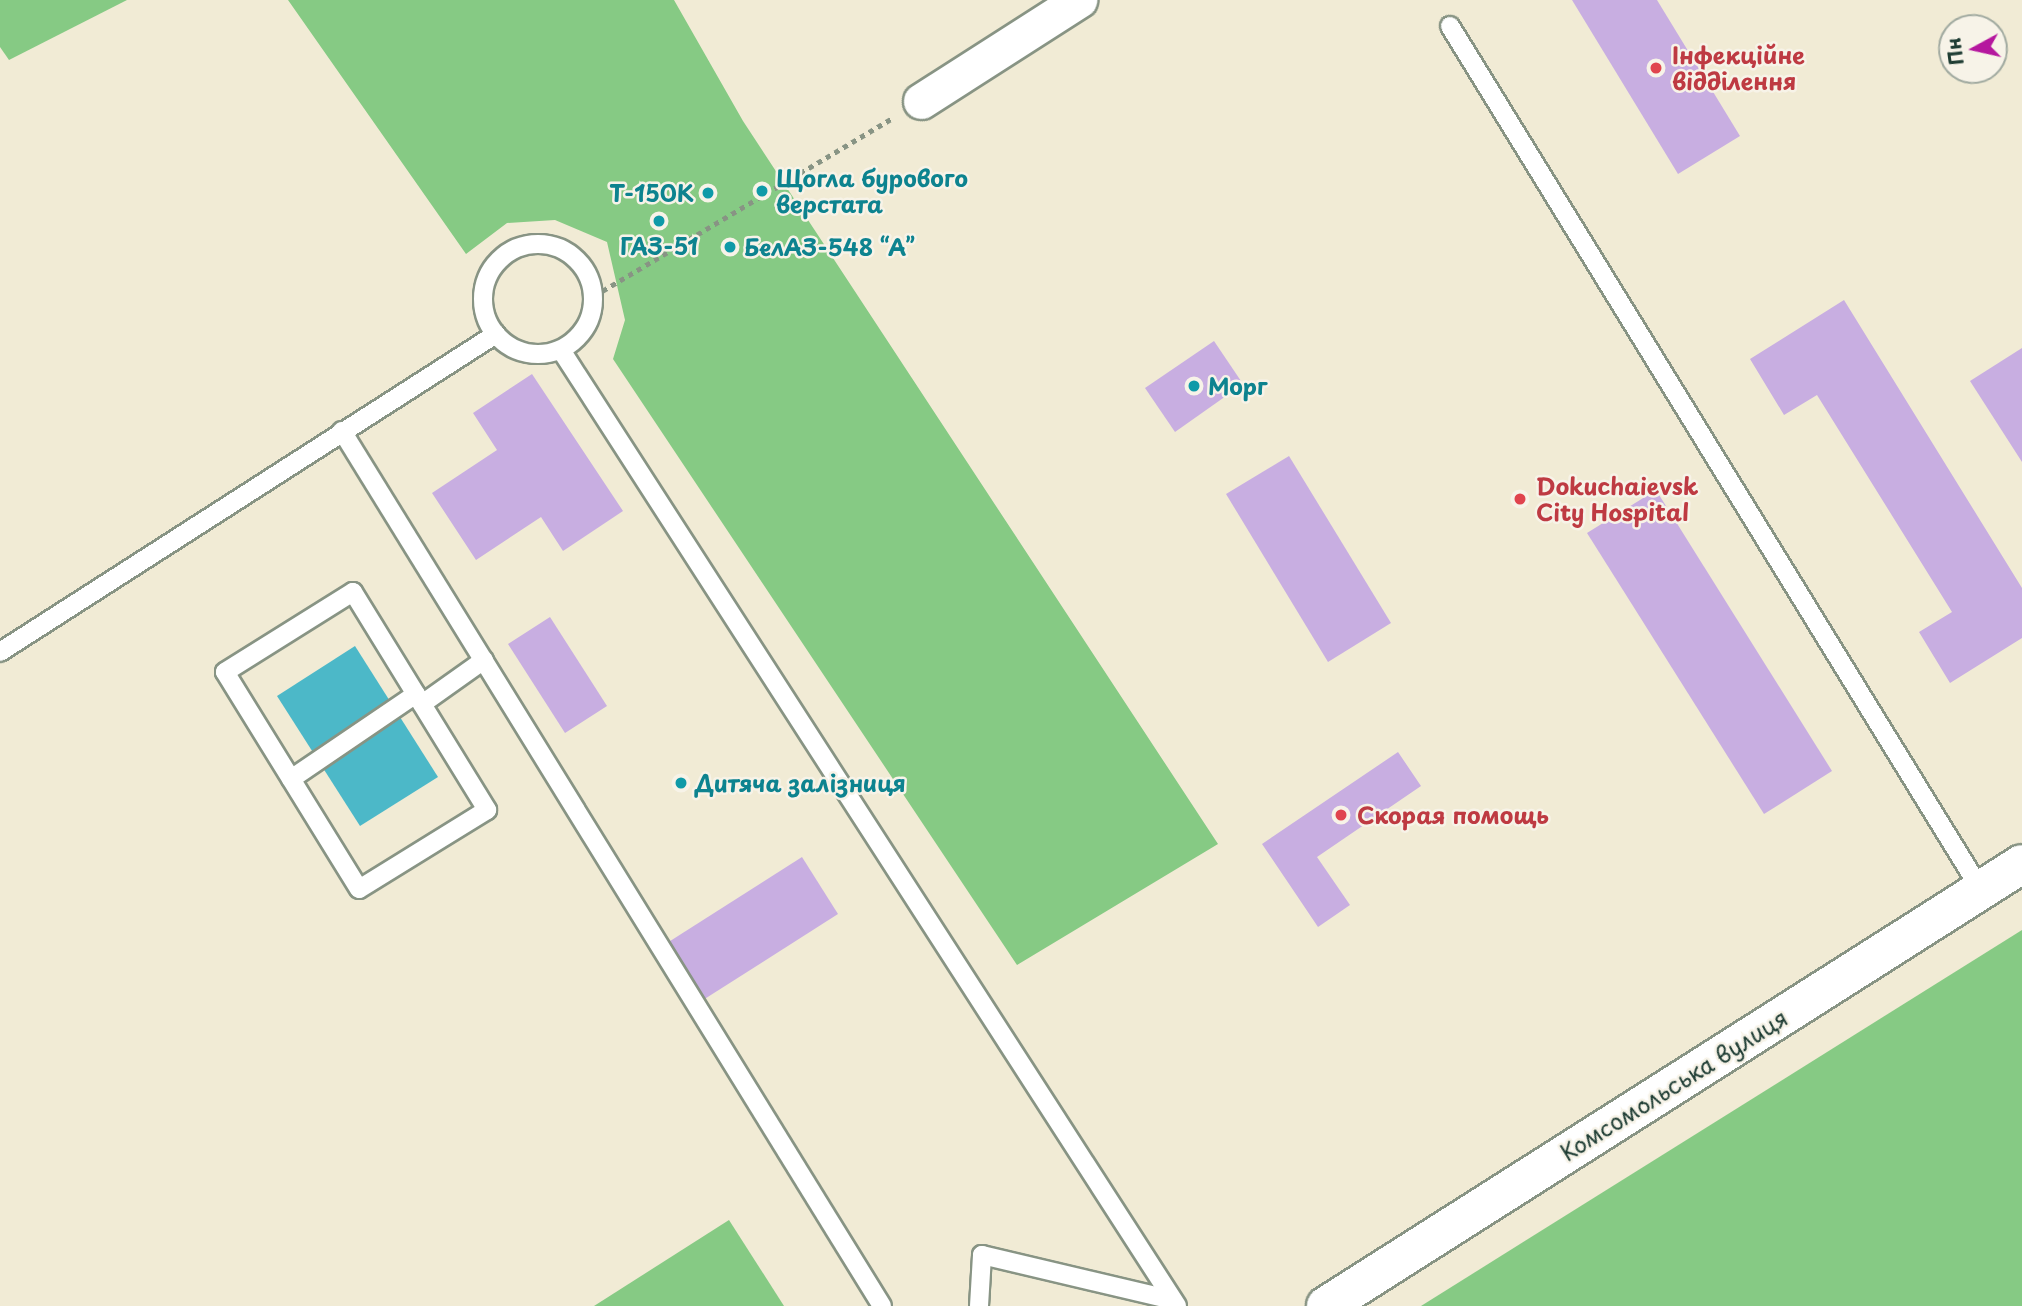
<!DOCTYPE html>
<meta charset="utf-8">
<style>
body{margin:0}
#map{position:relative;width:2022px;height:1306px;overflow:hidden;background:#f1ebd5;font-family:"Playpen Sans",sans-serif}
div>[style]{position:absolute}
.green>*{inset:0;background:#86ca84}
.water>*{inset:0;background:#4cb8c8}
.building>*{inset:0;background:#c8aee1}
.path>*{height:4.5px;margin-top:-2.25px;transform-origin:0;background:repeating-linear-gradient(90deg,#889484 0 5px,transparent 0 10px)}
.roads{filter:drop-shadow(2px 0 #889484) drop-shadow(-2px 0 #889484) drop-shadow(0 2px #889484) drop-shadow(0 -2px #889484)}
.lane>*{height:18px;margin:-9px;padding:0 9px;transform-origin:9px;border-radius:9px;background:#fff}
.lane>.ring{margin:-9px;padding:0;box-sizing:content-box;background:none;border:18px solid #fff;border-radius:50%}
.street>*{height:35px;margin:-17.5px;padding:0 17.5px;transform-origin:17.5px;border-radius:17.5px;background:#fff}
.secondary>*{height:38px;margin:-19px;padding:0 19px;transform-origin:19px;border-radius:19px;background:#fff}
.dots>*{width:19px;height:19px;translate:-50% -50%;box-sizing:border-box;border:4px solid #f7f3e8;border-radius:50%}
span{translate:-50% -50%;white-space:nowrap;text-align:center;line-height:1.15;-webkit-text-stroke:5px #f7f3e8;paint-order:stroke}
.health-label{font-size:23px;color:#be3a42;font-weight:700}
.left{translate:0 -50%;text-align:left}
.culture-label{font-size:23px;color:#0d838f;font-weight:700}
.right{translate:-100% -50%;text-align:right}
.street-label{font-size:23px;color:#1f3d34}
.north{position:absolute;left:1938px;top:14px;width:70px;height:70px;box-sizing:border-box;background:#f7f3e8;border:2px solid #a1aaa0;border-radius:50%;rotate:262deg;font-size:19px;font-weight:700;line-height:28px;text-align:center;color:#1f3d34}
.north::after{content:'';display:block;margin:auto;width:24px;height:32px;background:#b5179e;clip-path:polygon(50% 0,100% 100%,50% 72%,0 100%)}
</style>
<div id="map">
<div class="green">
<div style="clip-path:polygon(0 0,127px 0,9px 60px,0 47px)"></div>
<div style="clip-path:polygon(288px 0,674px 0,743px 121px,1218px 844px,1017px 965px,613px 359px,625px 320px,607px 242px,555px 220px,507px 223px,466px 254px)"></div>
<div style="clip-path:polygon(2022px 930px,2022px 1306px,1421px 1306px)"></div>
<div style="clip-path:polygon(729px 1220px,784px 1306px,594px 1306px)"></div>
</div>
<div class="water">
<div style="clip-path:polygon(355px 646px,438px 777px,360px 826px,277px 696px)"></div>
</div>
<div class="building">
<div style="clip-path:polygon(1572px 0,1657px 0,1740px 136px,1678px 174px)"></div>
<div style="clip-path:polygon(1844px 300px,2022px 588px,2022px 638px,1950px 683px,1919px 632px,1952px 612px,1817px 395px,1784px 415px,1750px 359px)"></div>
<div style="clip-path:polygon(1214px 341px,1243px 384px,1175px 432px,1145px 388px)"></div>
<div style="clip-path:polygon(2022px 348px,2022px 462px,1970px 381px)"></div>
<div style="clip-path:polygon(532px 374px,623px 511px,563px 551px,541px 517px,476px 560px,432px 493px,497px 450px,473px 413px)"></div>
<div style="clip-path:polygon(1289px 456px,1391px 623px,1328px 662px,1226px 494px)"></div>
<div style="clip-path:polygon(1656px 490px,1832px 771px,1764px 814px,1587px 533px)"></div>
<div style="clip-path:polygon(550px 617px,607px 706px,565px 733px,508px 644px)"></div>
<div style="clip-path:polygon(1398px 752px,1421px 786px,1317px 857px,1350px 905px,1318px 927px,1262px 844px)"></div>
<div style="clip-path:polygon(802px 857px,838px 914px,703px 1000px,667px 943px)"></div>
</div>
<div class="path">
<div style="left:594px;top:296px;width:349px;rotate:-30.8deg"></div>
</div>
<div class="roads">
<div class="lane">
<div style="left:1450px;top:26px;width:1014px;rotate:58.43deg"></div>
<div class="ring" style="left:483px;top:244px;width:92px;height:92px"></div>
<div style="left:561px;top:350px;width:1137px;rotate:57.2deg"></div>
<div style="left:342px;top:431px;width:1028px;rotate:58.32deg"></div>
<div style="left:353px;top:592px;width:256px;rotate:58.4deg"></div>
<div style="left:487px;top:810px;width:150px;rotate:148.3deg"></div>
<div style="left:359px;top:889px;width:255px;rotate:-121.7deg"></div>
<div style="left:225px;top:672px;width:151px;rotate:-32deg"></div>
<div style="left:0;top:652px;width:589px;rotate:-32.67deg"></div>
<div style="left:422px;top:704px;width:76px;rotate:-35.4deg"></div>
<div style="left:291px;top:779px;width:151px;rotate:-34.2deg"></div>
<div style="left:979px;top:1306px;width:51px;rotate:-86.6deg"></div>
<div style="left:982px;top:1255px;width:196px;rotate:13.3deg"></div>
</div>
<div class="street">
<div style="left:921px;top:101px;width:188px;rotate:-32.6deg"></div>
</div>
<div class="secondary">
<div style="left:1326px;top:1306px;width:824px;rotate:-32.42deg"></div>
</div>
</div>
<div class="dots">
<div style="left:1656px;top:68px;background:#e0444e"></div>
<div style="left:762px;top:191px;background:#0f9aa8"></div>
<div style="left:708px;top:193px;background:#0f9aa8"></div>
<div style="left:659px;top:221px;background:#0f9aa8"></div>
<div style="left:730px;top:247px;background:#0f9aa8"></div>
<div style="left:1194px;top:386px;background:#0f9aa8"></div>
<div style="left:1520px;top:499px;background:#e0444e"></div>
<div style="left:681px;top:783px;background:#0f9aa8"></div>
<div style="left:1341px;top:815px;background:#e0444e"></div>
</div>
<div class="health-label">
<span class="left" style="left:1672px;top:68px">Інфекційне<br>відділення</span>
<span class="left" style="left:1536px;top:499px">Dokuchaievsk<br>City Hospital</span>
<span class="left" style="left:1357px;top:815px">Скорая помощь</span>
</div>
<div class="culture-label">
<span class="left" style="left:776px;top:191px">Щогла бурового<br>верстата</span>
<span class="right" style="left:694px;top:193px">Т-150К</span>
<span style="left:659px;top:246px">ГАЗ-51</span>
<span class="left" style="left:744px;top:247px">БелАЗ-548 “А”</span>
<span class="left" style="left:1208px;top:386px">Морг</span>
<span class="left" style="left:695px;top:783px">Дитяча залізниця</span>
</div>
<div class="street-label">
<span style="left:1674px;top:1085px;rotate:-32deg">Комсомольська вулиця</span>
</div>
<div class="north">Пн</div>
</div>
